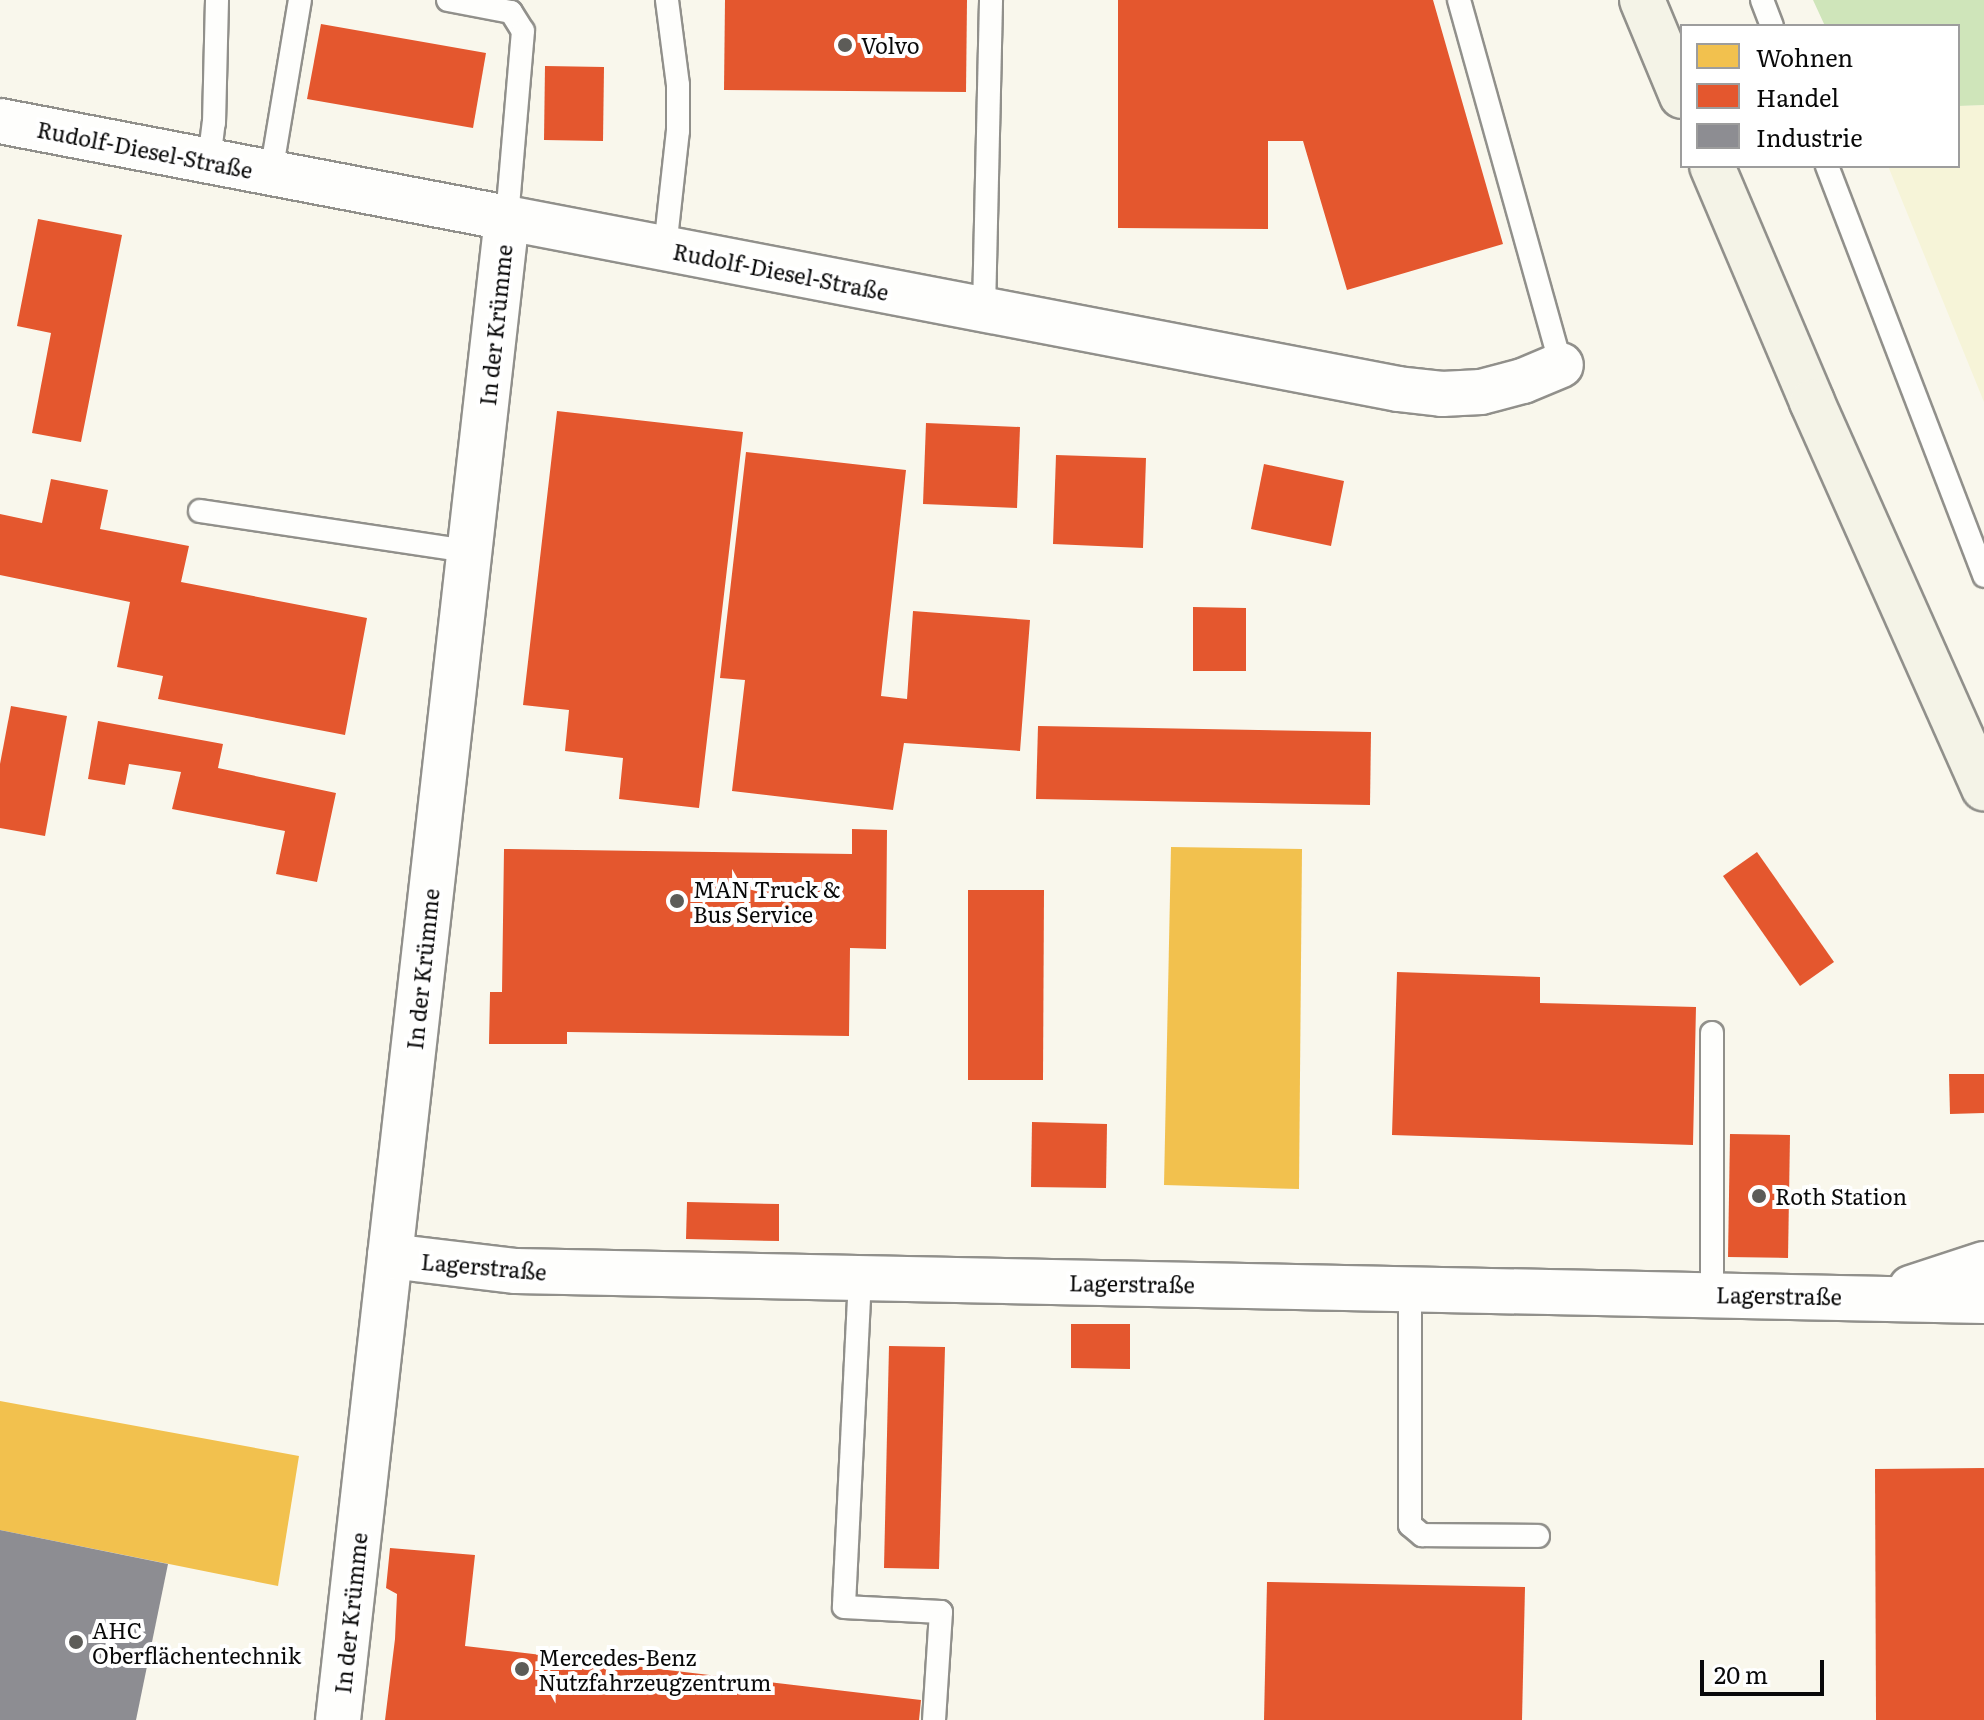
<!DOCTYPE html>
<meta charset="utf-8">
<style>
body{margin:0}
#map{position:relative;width:1984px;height:1720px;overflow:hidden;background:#f9f7ec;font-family:Literata,serif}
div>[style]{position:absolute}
.farmland>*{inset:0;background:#f6f4d8}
.forest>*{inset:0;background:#cfe5ba}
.homes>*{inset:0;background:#f2c14e}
.shops>*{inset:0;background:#e4572e}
.industry>*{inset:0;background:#8d8d92}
.roads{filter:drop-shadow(2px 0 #91908b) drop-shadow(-2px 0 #91908b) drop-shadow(0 2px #91908b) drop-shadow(0 -2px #91908b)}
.service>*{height:22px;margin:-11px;padding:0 11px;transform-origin:11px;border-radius:11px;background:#fefefc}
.minor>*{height:44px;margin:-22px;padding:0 22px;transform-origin:22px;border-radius:22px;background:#fefefc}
.tertiary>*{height:44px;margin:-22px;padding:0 22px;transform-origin:22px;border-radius:22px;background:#fefefc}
.secondary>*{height:44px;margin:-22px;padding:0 22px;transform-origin:22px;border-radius:22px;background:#f4f3e7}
.dots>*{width:22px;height:22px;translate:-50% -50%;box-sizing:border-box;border:4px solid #fff;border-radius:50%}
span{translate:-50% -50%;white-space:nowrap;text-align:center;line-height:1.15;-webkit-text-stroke:8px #fff;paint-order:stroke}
.poi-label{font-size:22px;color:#090909}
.left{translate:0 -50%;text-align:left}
.street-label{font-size:22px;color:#090909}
.legend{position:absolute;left:1680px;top:24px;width:280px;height:144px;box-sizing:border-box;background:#fff;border:2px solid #9d9d9d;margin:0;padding:10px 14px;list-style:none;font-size:24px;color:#090909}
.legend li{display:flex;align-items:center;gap:16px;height:40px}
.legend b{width:40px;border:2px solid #9d9d9d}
.scale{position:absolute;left:1700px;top:1660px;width:124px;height:36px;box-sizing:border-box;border:4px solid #090909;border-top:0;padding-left:10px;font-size:24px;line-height:28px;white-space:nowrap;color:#090909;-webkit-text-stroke:6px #fff;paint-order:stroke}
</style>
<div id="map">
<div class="farmland">
<div style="clip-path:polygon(1984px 105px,1984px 402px,1888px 166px,1958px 166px,1958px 106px)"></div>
</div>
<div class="forest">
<div style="clip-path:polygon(1813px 0,1984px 0,1984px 105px,1958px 106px,1958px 26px,1825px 26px)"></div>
</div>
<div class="homes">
<div style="clip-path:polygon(1171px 847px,1302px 849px,1299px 1189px,1164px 1185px)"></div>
<div style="clip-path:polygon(0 1401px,299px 1456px,278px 1586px,0 1530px)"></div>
</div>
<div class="shops">
<div style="clip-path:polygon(725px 0,967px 0,966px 92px,724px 90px)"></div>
<div style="clip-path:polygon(1118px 0,1433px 0,1503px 244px,1347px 290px,1303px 141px,1268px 141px,1268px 229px,1118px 228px)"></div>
<div style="clip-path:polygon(321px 24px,486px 53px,473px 128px,307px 99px)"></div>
<div style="clip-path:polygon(545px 66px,604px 67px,603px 141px,544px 140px)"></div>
<div style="clip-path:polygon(38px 219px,122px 235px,81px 442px,32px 433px,51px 333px,17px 326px)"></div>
<div style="clip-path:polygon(557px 411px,743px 432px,699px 808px,619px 799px,623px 758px,565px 751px,569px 710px,523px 705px)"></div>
<div style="clip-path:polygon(926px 423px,1020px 427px,1017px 508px,923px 504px)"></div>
<div style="clip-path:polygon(746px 452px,906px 470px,881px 696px,907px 699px,913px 611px,1030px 620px,1020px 751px,904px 743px,893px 810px,732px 791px,745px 680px,720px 678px)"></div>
<div style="clip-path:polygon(1056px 455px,1146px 458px,1143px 548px,1053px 544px)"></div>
<div style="clip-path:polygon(1264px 464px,1344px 481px,1331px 546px,1251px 529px)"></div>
<div style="clip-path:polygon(51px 479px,108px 490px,100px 529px,189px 546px,181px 582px,367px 618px,345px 735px,158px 699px,163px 676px,117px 667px,130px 602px,0 575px,0 514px,42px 523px)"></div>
<div style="clip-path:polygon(1193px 607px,1246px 608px,1246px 671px,1193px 671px)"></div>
<div style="clip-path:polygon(11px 706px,67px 716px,45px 836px,0 828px,0 764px)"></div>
<div style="clip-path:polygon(98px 721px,223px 744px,218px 768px,336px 793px,317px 882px,276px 874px,285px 831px,172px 809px,181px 772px,129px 764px,125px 785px,88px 779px)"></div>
<div style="clip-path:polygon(1038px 726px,1371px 732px,1370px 805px,1036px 799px)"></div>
<div style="clip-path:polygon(852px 829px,887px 830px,886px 949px,850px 948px,849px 1036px,567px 1032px,567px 1044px,489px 1044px,490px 992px,502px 992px,504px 849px,852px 854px)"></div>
<div style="clip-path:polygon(1757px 852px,1834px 962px,1800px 986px,1723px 876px)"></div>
<div style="clip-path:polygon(968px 890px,1044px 890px,1043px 1080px,968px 1080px)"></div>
<div style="clip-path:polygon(1397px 972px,1540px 977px,1540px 1003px,1696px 1007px,1693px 1145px,1392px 1135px)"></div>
<div style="clip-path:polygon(1949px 1074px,1984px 1074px,1984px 1113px,1950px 1114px)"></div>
<div style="clip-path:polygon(1032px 1122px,1107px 1124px,1106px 1188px,1031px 1187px)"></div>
<div style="clip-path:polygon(1730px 1134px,1790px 1135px,1788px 1258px,1728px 1257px)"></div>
<div style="clip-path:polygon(687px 1202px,779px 1204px,779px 1241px,686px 1239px)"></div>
<div style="clip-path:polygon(1071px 1324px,1130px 1324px,1130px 1369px,1071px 1368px)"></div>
<div style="clip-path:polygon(889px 1346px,945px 1347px,939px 1569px,884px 1568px)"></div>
<div style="clip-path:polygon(1984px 1468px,1984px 1720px,1876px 1720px,1875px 1469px)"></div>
<div style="clip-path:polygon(390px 1548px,475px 1555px,465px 1646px,921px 1700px,919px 1720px,385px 1720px,395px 1639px,397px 1594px,386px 1588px)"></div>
<div style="clip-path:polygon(1267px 1582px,1525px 1587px,1522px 1720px,1264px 1720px)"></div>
</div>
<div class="industry">
<div style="clip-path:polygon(0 1530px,168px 1564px,136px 1720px,0 1720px)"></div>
</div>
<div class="roads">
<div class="service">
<div style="left:448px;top:0;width:64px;rotate:10.8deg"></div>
<div style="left:511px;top:12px;width:22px;rotate:58deg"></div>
<div style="left:523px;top:31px;width:188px;rotate:94.9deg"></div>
<div style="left:1459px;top:0;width:379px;rotate:74.4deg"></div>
<div style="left:1762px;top:0;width:28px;rotate:69deg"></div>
<div style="left:209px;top:161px;width:38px;rotate:-83deg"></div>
<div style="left:214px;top:123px;width:123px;rotate:-88.6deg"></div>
<div style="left:1827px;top:166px;width:439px;rotate:69deg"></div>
<div style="left:271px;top:173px;width:175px;rotate:-80.5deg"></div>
<div style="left:665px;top:248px;width:118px;rotate:-83.7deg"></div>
<div style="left:678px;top:131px;width:46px;rotate:-90deg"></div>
<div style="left:678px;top:85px;width:86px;rotate:-97.4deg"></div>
<div style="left:984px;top:310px;width:310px;rotate:-88.7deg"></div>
<div style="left:200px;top:511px;width:272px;rotate:8.5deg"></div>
<div style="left:1712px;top:1033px;width:261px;rotate:90deg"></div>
<div style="left:860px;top:1278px;width:329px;rotate:92.8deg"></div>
<div style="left:844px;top:1607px;width:97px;rotate:3deg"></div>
<div style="left:941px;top:1612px;width:108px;rotate:93.7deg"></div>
<div style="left:1410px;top:1288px;width:237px;rotate:90deg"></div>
<div style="left:1410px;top:1525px;width:16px;rotate:40deg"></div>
<div style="left:1422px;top:1535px;width:116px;rotate:0.5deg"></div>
</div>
<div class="minor">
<div style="left:507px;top:218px;width:907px;rotate:10.86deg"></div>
<div style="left:1398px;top:389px;width:44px;rotate:6.5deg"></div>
<div style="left:1442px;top:394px;width:39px;rotate:-3deg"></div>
<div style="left:1481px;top:392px;width:43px;rotate:-14.7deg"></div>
<div style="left:1523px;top:381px;width:41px;rotate:-22.8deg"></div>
<div style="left:338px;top:1720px;width:467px;rotate:-83.6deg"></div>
</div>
<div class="tertiary">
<div style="left:0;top:121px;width:516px;rotate:10.83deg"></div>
<div style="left:507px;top:218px;width:1045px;rotate:96.43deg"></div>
<div style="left:390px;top:1256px;width:127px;rotate:6.8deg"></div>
<div style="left:516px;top:1271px;width:1468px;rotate:1.17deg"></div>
<div style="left:1911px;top:1288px;width:77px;rotate:-18.2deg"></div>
</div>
<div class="secondary">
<div style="left:1642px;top:0;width:104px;rotate:67.4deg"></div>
<div style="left:1712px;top:166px;width:256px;rotate:67deg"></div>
<div style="left:1812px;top:402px;width:423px;rotate:66deg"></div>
</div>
</div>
<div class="dots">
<div style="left:845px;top:45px;background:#5d5c58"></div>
<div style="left:677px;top:901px;background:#5d5c58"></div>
<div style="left:1759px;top:1196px;background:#5d5c58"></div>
<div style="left:76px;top:1642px;background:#5d5c58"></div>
<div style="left:522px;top:1669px;background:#5d5c58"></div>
</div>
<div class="poi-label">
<span class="left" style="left:861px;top:45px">Volvo</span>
<span class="left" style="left:693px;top:901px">MAN Truck &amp;<br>Bus Service</span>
<span class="left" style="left:1775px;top:1196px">Roth Station</span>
<span class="left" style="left:92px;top:1642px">AHC<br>Oberflächentechnik</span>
<span class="left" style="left:538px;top:1669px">Mercedes-Benz<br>Nutzfahrzeugzentrum</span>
</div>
<div class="street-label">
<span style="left:145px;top:149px;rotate:11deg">Rudolf-Diesel-Straße</span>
<span style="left:781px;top:271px;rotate:11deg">Rudolf-Diesel-Straße</span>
<span style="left:495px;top:325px;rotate:-84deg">In der Krümme</span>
<span style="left:422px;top:969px;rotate:-84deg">In der Krümme</span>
<span style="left:484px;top:1266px;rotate:5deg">Lagerstraße</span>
<span style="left:1132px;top:1283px;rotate:1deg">Lagerstraße</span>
<span style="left:1779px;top:1295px;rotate:1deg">Lagerstraße</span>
<span style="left:350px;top:1613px;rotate:-84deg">In der Krümme</span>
</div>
<ul class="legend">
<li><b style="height:22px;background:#f2c14e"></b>Wohnen</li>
<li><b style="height:22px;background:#e4572e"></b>Handel</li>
<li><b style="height:22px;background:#8d8d92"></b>Industrie</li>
</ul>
<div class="scale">20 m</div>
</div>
